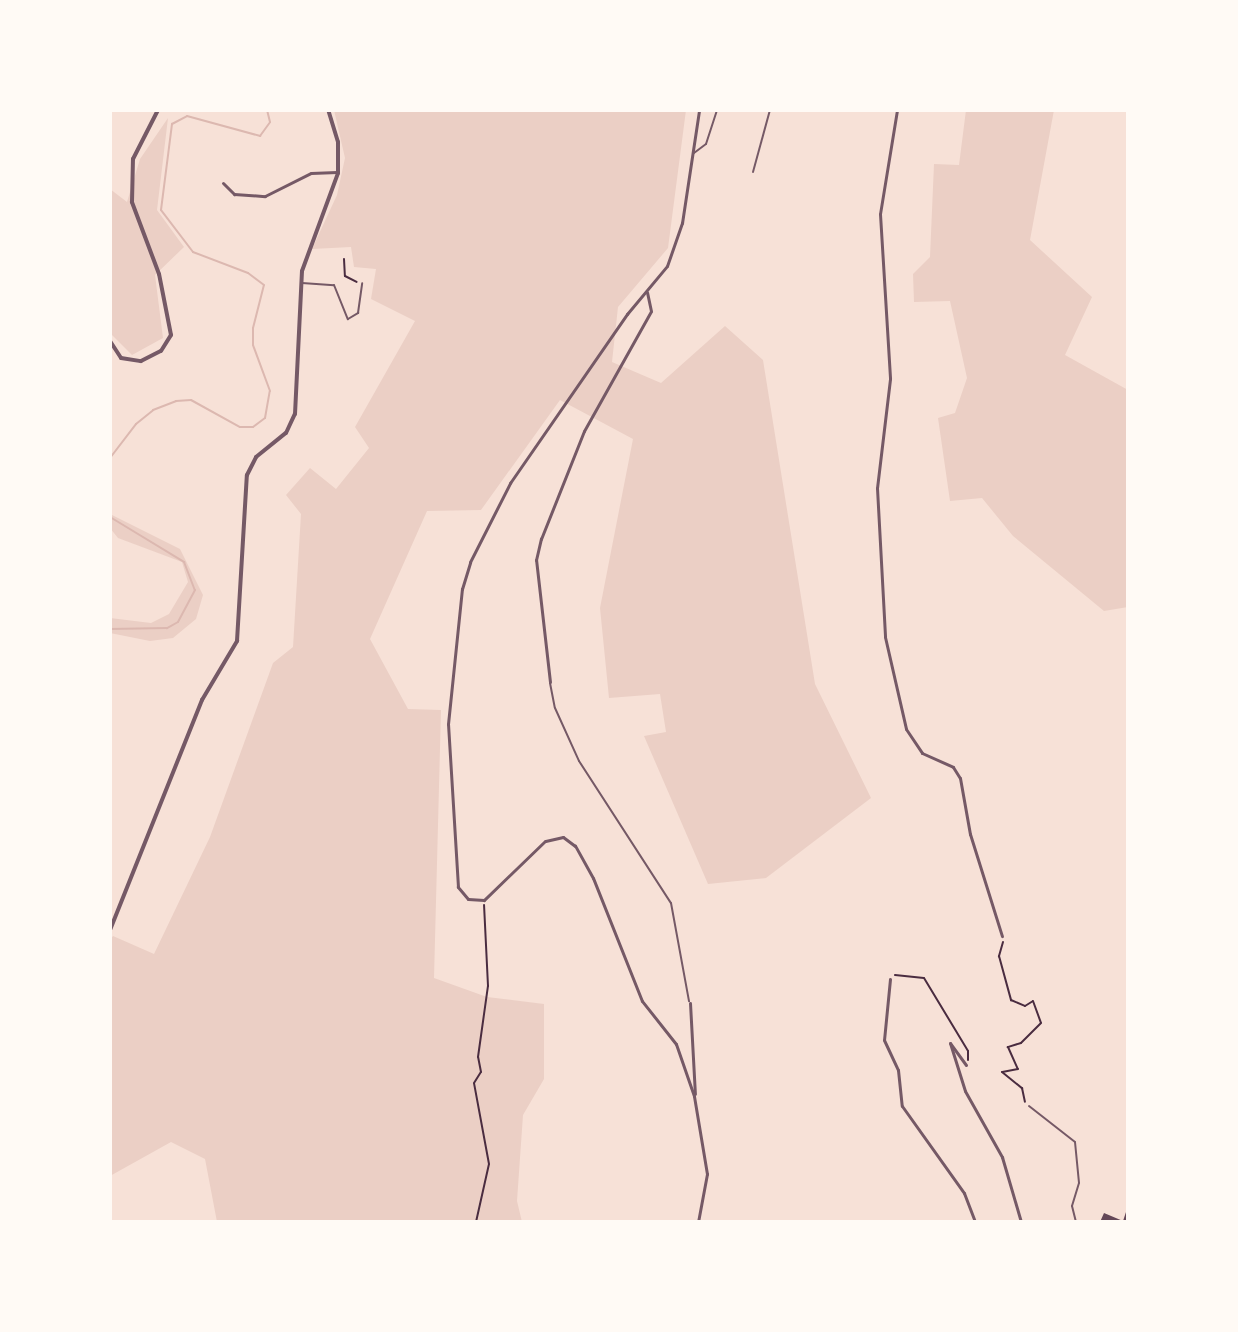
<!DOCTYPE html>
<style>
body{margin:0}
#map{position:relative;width:1238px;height:1332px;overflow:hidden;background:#f7e1d7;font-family:Overpass,sans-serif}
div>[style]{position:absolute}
.green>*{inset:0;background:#ebcfc5}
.stream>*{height:2px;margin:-1px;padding:0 1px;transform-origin:1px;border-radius:1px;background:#dcb8b0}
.building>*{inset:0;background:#644757}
.path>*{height:2px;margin:-1px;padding:0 1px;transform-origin:1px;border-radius:1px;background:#4a2c40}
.service>*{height:2px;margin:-1px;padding:0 1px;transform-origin:1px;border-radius:1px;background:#755966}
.minor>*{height:3px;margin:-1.5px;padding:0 1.5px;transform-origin:1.5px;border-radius:1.5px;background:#755966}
.tertiary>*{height:4px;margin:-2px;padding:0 2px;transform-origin:2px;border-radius:2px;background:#755966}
span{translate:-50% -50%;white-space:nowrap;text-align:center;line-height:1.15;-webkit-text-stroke:6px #fffaf5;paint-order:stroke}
.frame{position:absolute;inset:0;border:112px solid #fffaf5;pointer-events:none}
</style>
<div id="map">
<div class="green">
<div style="clip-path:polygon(334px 110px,686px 110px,668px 248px,618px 307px,612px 362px,661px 383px,725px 326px,763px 360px,815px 684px,871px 798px,766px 878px,708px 884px,644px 736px,666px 732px,660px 694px,609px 698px,600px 608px,633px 439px,560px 400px,481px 510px,427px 511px,370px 639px,408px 709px,441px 710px,434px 978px,487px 997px,544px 1004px,544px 1079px,523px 1115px,517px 1201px,522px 1222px,217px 1222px,205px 1159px,171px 1142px,110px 1176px,110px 940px,113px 936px,154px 954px,210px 837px,273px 663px,293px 647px,301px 514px,286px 495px,310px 468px,336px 489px,369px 448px,355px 427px,415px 321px,371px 299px,376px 269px,354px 267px,351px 247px,312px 249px,337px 195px,345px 158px)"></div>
<div style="clip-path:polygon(966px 110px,1054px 110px,1030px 240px,1092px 297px,1065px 355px,1128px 390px,1128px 607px,1104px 611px,1013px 536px,982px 498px,950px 501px,938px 418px,955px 413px,967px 378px,950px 301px,914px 302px,913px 274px,930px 257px,934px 164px,959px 165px)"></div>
<div style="clip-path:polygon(168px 118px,157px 210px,184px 247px,155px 275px,163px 338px,132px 355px,110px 333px,110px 189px,127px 202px,140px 159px)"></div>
<div style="clip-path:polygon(110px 514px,180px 549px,203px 595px,196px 619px,173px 638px,150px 641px,110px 633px,110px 618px,151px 623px,169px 614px,188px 582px,182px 562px,118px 538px,110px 528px)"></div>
</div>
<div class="stream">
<div style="left:110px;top:458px;width:43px;rotate:-52.6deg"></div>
<div style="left:136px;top:424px;width:22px;rotate:-39deg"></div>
<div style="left:153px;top:410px;width:25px;rotate:-21deg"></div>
<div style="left:176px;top:401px;width:15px;rotate:-4deg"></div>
<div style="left:191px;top:400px;width:56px;rotate:28.9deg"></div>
<div style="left:240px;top:427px;width:13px"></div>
<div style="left:253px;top:427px;width:15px;rotate:-37deg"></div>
<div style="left:265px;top:418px;width:27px;rotate:-80deg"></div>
<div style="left:270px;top:391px;width:49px;rotate:-110.3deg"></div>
<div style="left:253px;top:345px;width:17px;rotate:-90deg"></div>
<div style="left:253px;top:328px;width:44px;rotate:-75.7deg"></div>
<div style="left:264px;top:285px;width:20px;rotate:-143deg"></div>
<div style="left:248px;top:273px;width:59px;rotate:-159.1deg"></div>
<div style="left:193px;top:252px;width:53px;rotate:-127.3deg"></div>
<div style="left:161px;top:210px;width:87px;rotate:-82.7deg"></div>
<div style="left:172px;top:124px;width:17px;rotate:-28deg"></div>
<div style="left:187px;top:116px;width:76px;rotate:15.3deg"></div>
<div style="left:260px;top:136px;width:17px;rotate:-54deg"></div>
<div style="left:270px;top:122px;width:12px;rotate:-104deg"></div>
<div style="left:110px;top:517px;width:87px;rotate:31.3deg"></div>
<div style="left:184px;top:562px;width:30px;rotate:69deg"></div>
<div style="left:195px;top:590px;width:36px;rotate:118deg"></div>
<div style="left:178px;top:622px;width:13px;rotate:151deg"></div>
<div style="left:167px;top:628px;width:57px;rotate:179deg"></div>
</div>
<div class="building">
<div style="clip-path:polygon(1128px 1206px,1128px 1222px,1100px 1222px,1104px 1213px,1123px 1221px)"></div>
</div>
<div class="path">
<div style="left:344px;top:259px;width:17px;rotate:87deg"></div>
<div style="left:345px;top:276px;width:13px;rotate:27deg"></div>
<div style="left:1003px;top:942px;width:15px;rotate:106deg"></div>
<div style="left:999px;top:956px;width:46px;rotate:74.7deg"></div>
<div style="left:1011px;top:1000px;width:15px;rotate:23deg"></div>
<div style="left:1025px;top:1006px;width:9px;rotate:-32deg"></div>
<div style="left:1033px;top:1001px;width:23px;rotate:70deg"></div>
<div style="left:1041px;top:1023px;width:28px;rotate:135deg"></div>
<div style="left:1021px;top:1043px;width:14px;rotate:163deg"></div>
<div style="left:1008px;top:1047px;width:24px;rotate:66deg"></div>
<div style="left:1018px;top:1069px;width:16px;rotate:169deg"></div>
<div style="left:1002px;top:1072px;width:26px;rotate:39deg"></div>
<div style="left:1022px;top:1088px;width:14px;rotate:78deg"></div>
<div style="left:895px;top:975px;width:29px;rotate:6deg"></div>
<div style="left:924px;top:978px;width:85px;rotate:58.9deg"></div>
<div style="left:968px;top:1051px;width:9px;rotate:90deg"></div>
<div style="left:476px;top:1222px;width:59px;rotate:-77.4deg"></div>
<div style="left:489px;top:1164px;width:82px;rotate:-100.5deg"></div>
<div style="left:474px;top:1083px;width:13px;rotate:-58deg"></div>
<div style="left:481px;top:1072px;width:15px;rotate:-101deg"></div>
<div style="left:478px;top:1057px;width:72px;rotate:-82deg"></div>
<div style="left:488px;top:986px;width:81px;rotate:-92.8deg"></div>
</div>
<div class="service">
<div style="left:694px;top:153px;width:15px;rotate:-37deg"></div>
<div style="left:706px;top:144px;width:36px;rotate:-72deg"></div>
<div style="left:753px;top:172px;width:64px;rotate:-74.7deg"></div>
<div style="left:302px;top:283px;width:32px;rotate:4deg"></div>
<div style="left:334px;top:285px;width:37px;rotate:68deg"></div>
<div style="left:348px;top:319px;width:12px;rotate:-31deg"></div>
<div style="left:358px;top:313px;width:30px;rotate:-82deg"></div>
<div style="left:550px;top:683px;width:25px;rotate:79deg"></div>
<div style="left:555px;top:708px;width:58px;rotate:65.6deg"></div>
<div style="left:579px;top:761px;width:169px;rotate:57.1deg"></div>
<div style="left:671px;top:903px;width:100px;rotate:79.6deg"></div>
<div style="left:1029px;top:1106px;width:58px;rotate:38deg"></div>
<div style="left:1075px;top:1142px;width:41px;rotate:84.4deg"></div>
<div style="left:1079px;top:1183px;width:24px;rotate:107deg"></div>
<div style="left:1072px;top:1206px;width:16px;rotate:76deg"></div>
</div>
<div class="minor">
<div style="left:897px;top:110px;width:105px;rotate:99.3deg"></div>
<div style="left:880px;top:214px;width:165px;rotate:86.5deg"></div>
<div style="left:890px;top:379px;width:110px;rotate:96.8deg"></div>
<div style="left:877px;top:488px;width:149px;rotate:86.9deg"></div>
<div style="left:885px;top:637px;width:94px;rotate:77.1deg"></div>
<div style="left:906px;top:729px;width:29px;rotate:56deg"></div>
<div style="left:922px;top:753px;width:34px;rotate:24deg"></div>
<div style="left:953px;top:767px;width:13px;rotate:58deg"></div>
<div style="left:960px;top:778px;width:57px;rotate:79.9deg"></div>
<div style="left:970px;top:834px;width:107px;rotate:72.6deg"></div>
<div style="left:223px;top:183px;width:16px;rotate:45deg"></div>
<div style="left:234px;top:194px;width:31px;rotate:4deg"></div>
<div style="left:265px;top:196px;width:51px;rotate:-26.6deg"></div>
<div style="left:311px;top:173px;width:26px;rotate:-2deg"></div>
<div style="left:550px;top:682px;width:123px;rotate:-96.5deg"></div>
<div style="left:536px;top:560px;width:22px;rotate:-77deg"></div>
<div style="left:541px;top:539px;width:116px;rotate:-68.3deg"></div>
<div style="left:584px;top:431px;width:137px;rotate:-60.8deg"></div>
<div style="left:651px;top:311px;width:19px;rotate:-102deg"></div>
<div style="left:890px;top:979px;width:61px;rotate:95.6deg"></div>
<div style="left:884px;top:1040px;width:33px;rotate:65deg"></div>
<div style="left:898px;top:1070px;width:36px;rotate:84deg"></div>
<div style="left:902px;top:1106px;width:107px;rotate:54.5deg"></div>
<div style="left:964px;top:1193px;width:31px;rotate:69deg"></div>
<div style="left:690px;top:1003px;width:91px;rotate:86.9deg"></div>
<div style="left:966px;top:1065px;width:27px;rotate:-126deg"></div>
<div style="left:950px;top:1043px;width:50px;rotate:72.6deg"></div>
<div style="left:965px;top:1091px;width:76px;rotate:60.7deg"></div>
<div style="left:1002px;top:1157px;width:68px;rotate:73.7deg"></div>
<div style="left:698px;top:1222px;width:49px;rotate:-79.4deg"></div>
<div style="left:707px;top:1174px;width:79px;rotate:-99.5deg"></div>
<div style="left:694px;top:1096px;width:55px;rotate:-109.1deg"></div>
<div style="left:676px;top:1044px;width:55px;rotate:-128.3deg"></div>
<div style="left:642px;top:1001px;width:132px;rotate:-111.7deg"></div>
<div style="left:593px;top:878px;width:37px;rotate:-119deg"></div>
<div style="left:575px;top:846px;width:15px;rotate:-143deg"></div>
<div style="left:563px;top:837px;width:18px;rotate:167deg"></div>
<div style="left:545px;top:841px;width:85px;rotate:136deg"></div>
<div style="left:484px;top:900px;width:16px;rotate:-176deg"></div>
<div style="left:468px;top:899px;width:16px;rotate:-130deg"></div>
<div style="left:458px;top:887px;width:163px;rotate:-93.5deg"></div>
<div style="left:448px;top:724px;width:136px;rotate:-84.1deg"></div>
<div style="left:462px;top:589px;width:28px;rotate:-73deg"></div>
<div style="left:470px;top:562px;width:89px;rotate:-63.1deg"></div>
<div style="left:510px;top:483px;width:206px;rotate:-55.3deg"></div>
<div style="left:627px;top:314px;width:62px;rotate:-50.2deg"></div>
<div style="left:667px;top:266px;width:46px;rotate:-70.8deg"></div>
<div style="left:682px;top:223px;width:114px;rotate:-81.4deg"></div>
</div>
<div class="tertiary">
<div style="left:110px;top:341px;width:20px;rotate:57deg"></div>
<div style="left:121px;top:358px;width:20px;rotate:9deg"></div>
<div style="left:141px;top:361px;width:22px;rotate:-27deg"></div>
<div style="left:161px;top:351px;width:19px;rotate:-58deg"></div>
<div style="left:171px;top:335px;width:62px;rotate:-101.1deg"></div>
<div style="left:159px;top:274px;width:77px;rotate:-110.6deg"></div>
<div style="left:132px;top:202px;width:43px;rotate:-88.7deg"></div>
<div style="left:133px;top:159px;width:55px;rotate:-63deg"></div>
<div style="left:110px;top:930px;width:248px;rotate:-68.2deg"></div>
<div style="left:202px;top:700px;width:69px;rotate:-59.3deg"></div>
<div style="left:237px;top:641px;width:166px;rotate:-86.6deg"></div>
<div style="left:247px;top:475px;width:20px;rotate:-63deg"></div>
<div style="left:256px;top:457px;width:38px;rotate:-39deg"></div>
<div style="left:286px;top:433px;width:21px;rotate:-65deg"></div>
<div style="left:295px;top:414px;width:143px;rotate:-87.2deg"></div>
<div style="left:302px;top:271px;width:104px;rotate:-69.8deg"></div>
<div style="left:338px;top:173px;width:31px;rotate:-90deg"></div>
<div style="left:338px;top:142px;width:34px;rotate:-107deg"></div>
</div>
<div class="frame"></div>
</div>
